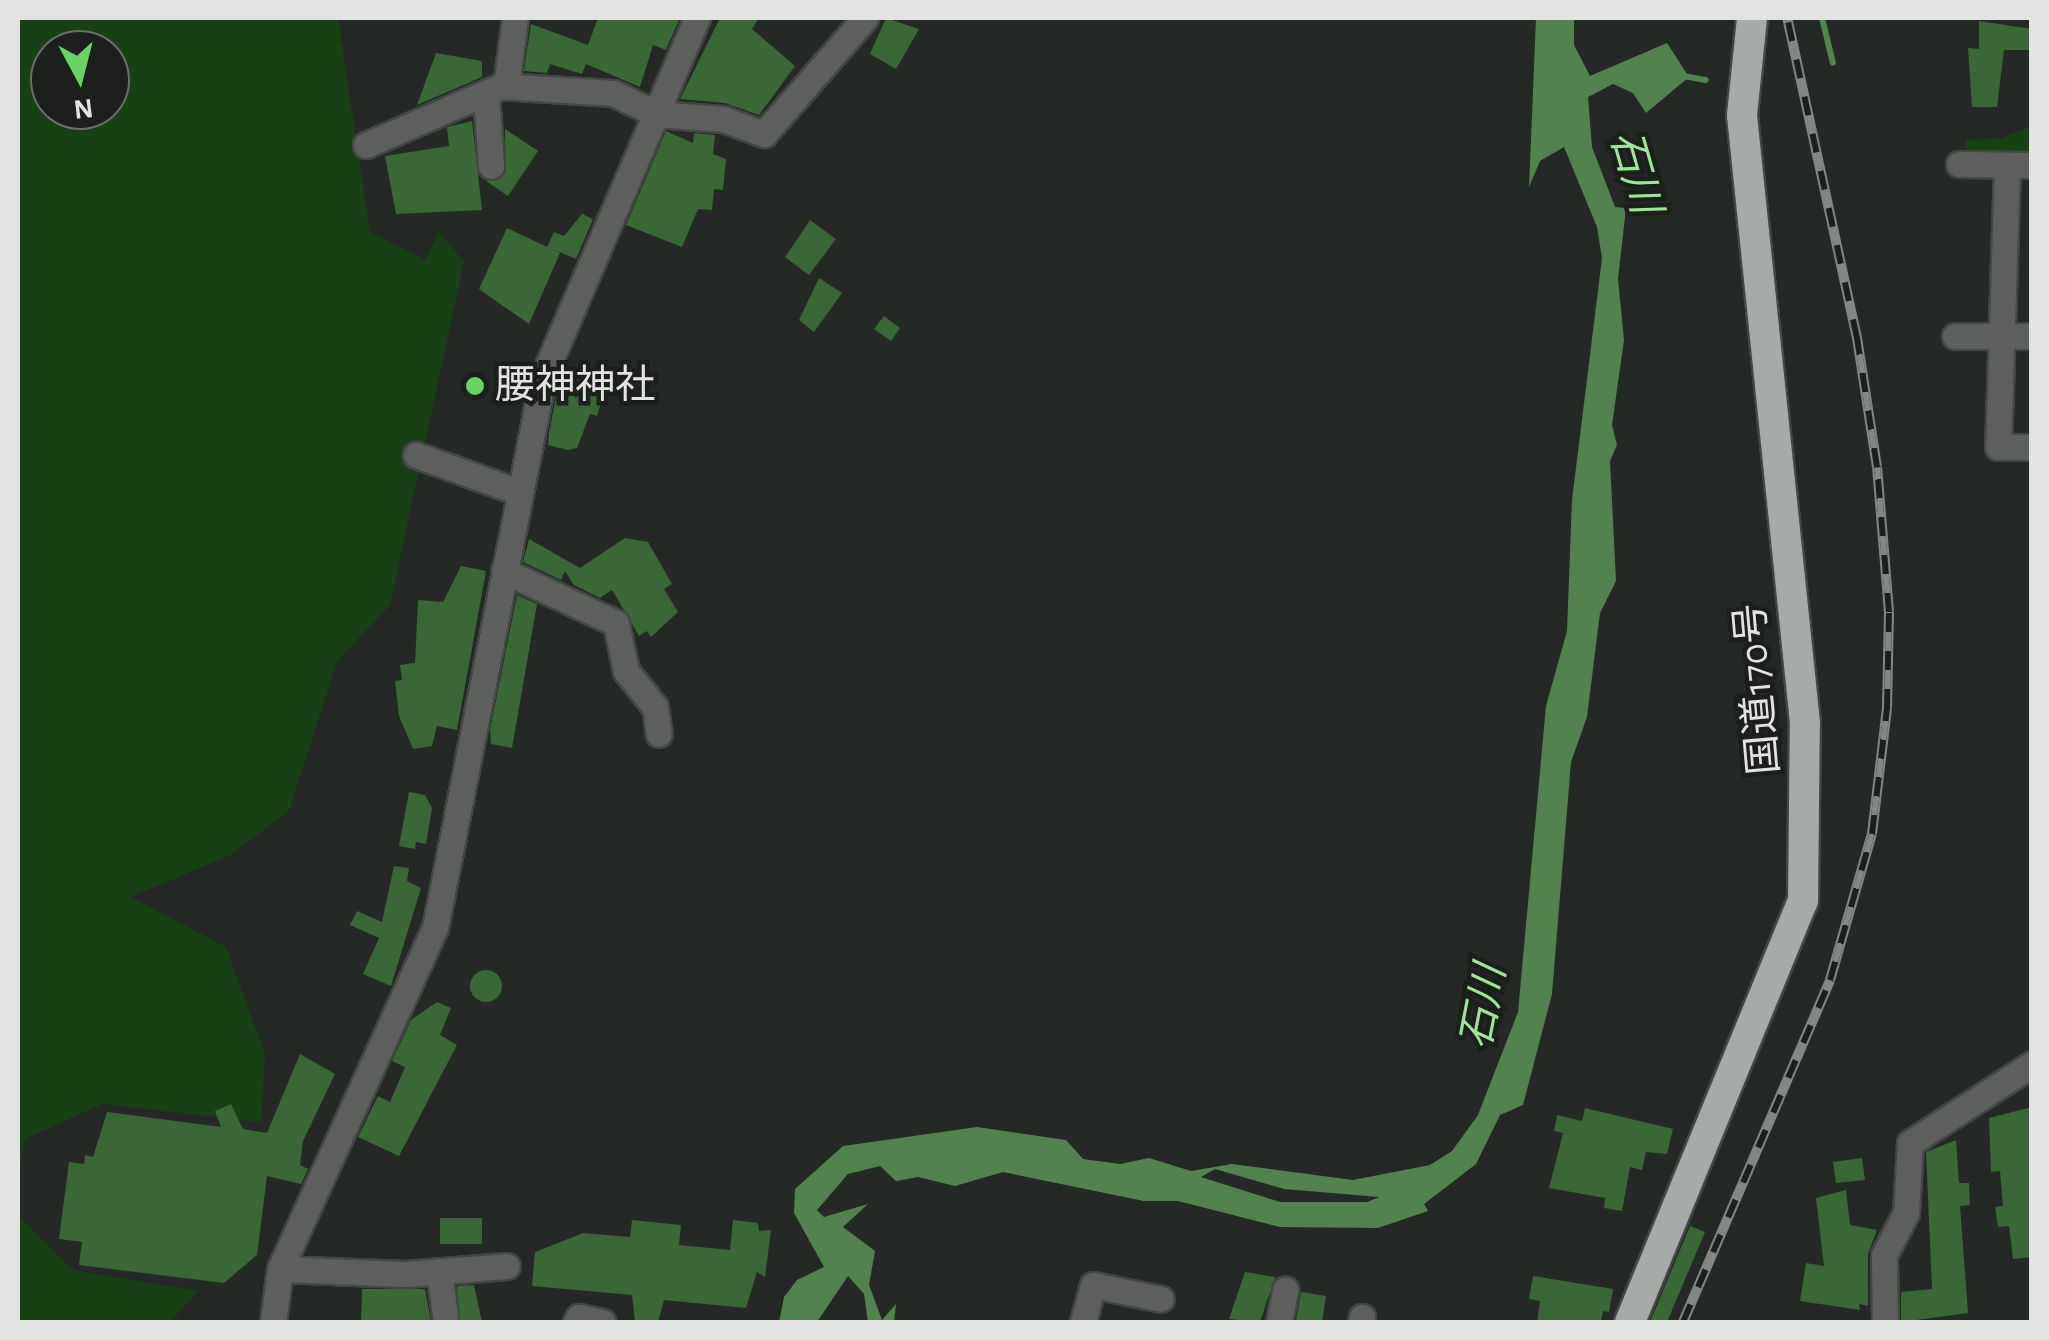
<!DOCTYPE html>
<meta charset="utf-8">
<style>
body{margin:0}
#map{position:relative;width:2049px;height:1340px;overflow:hidden;background:#252925;font-family:"Alegreya Sans","Noto Sans JP",sans-serif}
div>[style]{position:absolute}
.green>*{inset:0;background:#174115}
.water>*{inset:0;background:#52824e}
.stream>*{height:6px;margin:-3px;padding:0 3px;transform-origin:3px;border-radius:3px;background:#52824e}
.building>*{inset:0;background:#396735}
.round{border-radius:50%}
.roads{filter:drop-shadow(2px 0 #434743) drop-shadow(-2px 0 #434743) drop-shadow(0 2px #434743) drop-shadow(0 -2px #434743)}
.minor>*{height:25px;margin:-12.5px;padding:0 12.5px;transform-origin:12.5px;border-radius:12.5px;background:#5d5f5d}
.highway>*{height:30px;margin:-15px;padding:0 15px;transform-origin:15px;border-radius:15px;background:#a7aba7}
.rail>*{height:10px;margin-top:-5px;transform-origin:0;background:repeating-linear-gradient(90deg,#1c1f1c 0 19px,#838683 0 38px);box-sizing:border-box;border-block:2px solid #838683}
.dots>*{width:28px;height:28px;translate:-50% -50%;box-sizing:border-box;border:5px solid #1c1f1c;border-radius:50%}
span{translate:-50% -50%;white-space:nowrap;text-align:center;line-height:1.15;-webkit-text-stroke:9px #1c1f1c;paint-order:stroke}
.poi-label{font-size:40px;color:#e2e4e2}
.left{translate:0 -50%;text-align:left}
.street-label{font-size:40px;color:#e2e4e2}
.water-label{font-size:42px;color:#9fe499;font-style:italic}
.frame{position:absolute;inset:0;border:20px solid #e2e4e2;pointer-events:none}
.north{position:absolute;left:30px;top:30px;width:100px;height:100px;box-sizing:border-box;background:#1c1f1c;border:2px solid #6b6e6b;border-radius:50%;rotate:173deg;font-size:28px;font-weight:700;line-height:40px;text-align:center;color:#e2e4e2}
.north::after{content:'';display:block;margin:auto;width:35px;height:45px;background:#6ad363;clip-path:polygon(50% 0,100% 100%,50% 72%,0 100%)}
</style>
<div id="map">
<div class="green">
<div style="clip-path:polygon(evenodd,18px 18px,338px 18px,370px 232px,425px 260px,439px 232px,464px 262px,390px 605px,337px 661px,289px 811px,230px 855px,131px 897px,226px 947px,265px 1055px,261px 1122px,102px 1104px,25px 1139px,18px 1181px,18px 18px,50px 50px,110px 50px,110px 110px,50px 110px,50px 50px)"></div>
<div style="clip-path:polygon(2031px 126px,2031px 164px,1964px 162px,1966px 140px,2002px 138px)"></div>
<div style="clip-path:polygon(18px 1215px,73px 1270px,198px 1291px,170px 1322px,18px 1322px)"></div>
</div>
<div class="water">
<div style="clip-path:polygon(evenodd,1536px 18px,1574px 18px,1574px 45px,1590px 76px,1667px 43px,1689px 77px,1646px 113px,1633px 93px,1613px 84px,1588px 97px,1592px 147px,1615px 207px,1626px 208px,1618px 279px,1624px 340px,1612px 425px,1617px 445px,1610px 461px,1616px 581px,1600px 613px,1587px 717px,1571px 762px,1552px 994px,1523px 1105px,1500px 1115px,1476px 1164px,1424px 1204px,1428px 1211px,1378px 1228px,1280px 1227px,1178px 1201px,1144px 1201px,1003px 1172px,955px 1186px,918px 1177px,896px 1181px,880px 1166px,848px 1174px,817px 1210px,824px 1217px,868px 1204px,843px 1227px,875px 1251px,869px 1285px,882px 1320px,896px 1304px,894px 1322px,868px 1322px,864px 1294px,848px 1276px,817px 1322px,779px 1322px,784px 1297px,797px 1280px,824px 1267px,794px 1213px,795px 1189px,843px 1146px,977px 1127px,1066px 1140px,1083px 1159px,1120px 1164px,1149px 1158px,1191px 1171px,1232px 1164px,1353px 1180px,1430px 1165px,1452px 1151px,1478px 1115px,1518px 1012px,1546px 706px,1567px 631px,1572px 500px,1602px 258px,1597px 227px,1564px 147px,1540px 161px,1529px 187px,1536px 18px,1215px 1169px,1284px 1189px,1379px 1197px,1367px 1202px,1280px 1202px,1201px 1177px,1215px 1169px)"></div>
</div>
<div class="stream">
<div style="left:1822px;top:18px;width:46px;rotate:76.3deg"></div>
<div style="left:1683px;top:76px;width:23px;rotate:10deg"></div>
</div>
<div class="building">
<div style="clip-path:polygon(598px 18px,680px 18px,666px 50px,653px 45px,640px 87px,586px 64px,582px 74px,550px 64px,547px 73px,524px 71px,531px 24px,588px 45px)"></div>
<div style="clip-path:polygon(720px 18px,759px 18px,752px 29px,795px 66px,759px 115px,725px 103px,680px 99px)"></div>
<div style="clip-path:polygon(886px 18px,919px 29px,896px 69px,870px 54px)"></div>
<div style="clip-path:polygon(1979px 21px,2032px 29px,2032px 50px,2004px 50px,1997px 107px,1972px 107px,1968px 48px,1979px 49px)"></div>
<div style="clip-path:polygon(436px 53px,482px 61px,482px 77px,417px 105px)"></div>
<div style="clip-path:polygon(472px 121px,482px 210px,396px 214px,385px 156px,449px 146px,447px 127px)"></div>
<div style="clip-path:polygon(505px 129px,538px 151px,508px 196px,486px 181px,506px 172px)"></div>
<div style="clip-path:polygon(666px 131px,693px 143px,694px 133px,715px 135px,713px 154px,726px 159px,723px 190px,714px 189px,712px 210px,698px 209px,682px 247px,626px 225px)"></div>
<div style="clip-path:polygon(582px 214px,593px 219px,576px 259px,552px 249px,560px 253px,529px 324px,479px 289px,507px 228px,547px 247px,554px 232px,564px 236px)"></div>
<div style="clip-path:polygon(810px 220px,836px 239px,809px 275px,785px 257px)"></div>
<div style="clip-path:polygon(819px 278px,842px 293px,814px 332px,799px 320px)"></div>
<div style="clip-path:polygon(884px 316px,900px 328px,891px 341px,874px 329px)"></div>
<div style="clip-path:polygon(570px 369px,607px 384px,597px 416px,590px 414px,577px 448px,568px 450px,548px 445px,549px 433px,559px 382px)"></div>
<div style="clip-path:polygon(625px 538px,648px 542px,672px 584px,664px 589px,678px 612px,651px 637px,647px 631px,639px 636px,612px 590px,600px 598px,574px 585px,565px 571px,561px 580px,523px 562px,529px 539px,580px 568px)"></div>
<div style="clip-path:polygon(461px 566px,486px 571px,457px 730px,437px 726px,432px 746px,413px 749px,399px 716px,395px 681px,402px 680px,400px 665px,415px 663px,418px 600px,443px 602px)"></div>
<div style="clip-path:polygon(517px 595px,537px 604px,512px 748px,491px 744px,490px 730px)"></div>
<div style="clip-path:polygon(409px 792px,425px 795px,432px 808px,426px 844px,416px 842px,415px 849px,399px 846px)"></div>
<div style="clip-path:polygon(394px 866px,409px 868px,407px 881px,421px 888px,391px 986px,363px 974px,379px 938px,350px 925px,357px 911px,382px 922px)"></div>
<div class="round" style="left:470px;top:970px;width:32px;height:32px"></div>
<div style="clip-path:polygon(437px 1002px,451px 1008px,440px 1035px,457px 1045px,399px 1156px,358px 1137px,378px 1096px,390px 1102px,405px 1067px,392px 1061px,411px 1020px)"></div>
<div style="clip-path:polygon(300px 1054px,335px 1074px,303px 1141px,300px 1165px,308px 1169px,301px 1184px,267px 1176px,257px 1255px,224px 1283px,79px 1265px,82px 1242px,59px 1239px,69px 1162px,84px 1164px,85px 1155px,93px 1157px,107px 1112px,221px 1127px,215px 1111px,231px 1104px,243px 1129px,267px 1133px)"></div>
<div style="clip-path:polygon(2032px 1107px,2032px 1257px,2013px 1259px,2009px 1226px,1998px 1227px,1995px 1207px,2003px 1206px,2000px 1171px,1991px 1172px,1989px 1118px)"></div>
<div style="clip-path:polygon(1585px 1108px,1673px 1129px,1667px 1154px,1646px 1152px,1642px 1170px,1630px 1167px,1622px 1211px,1604px 1208px,1605px 1198px,1549px 1188px,1563px 1133px,1554px 1131px,1557px 1115px,1582px 1121px)"></div>
<div style="clip-path:polygon(1956px 1140px,1959px 1183px,1969px 1183px,1970px 1205px,1960px 1206px,1968px 1313px,1901px 1322px,1901px 1292px,1932px 1289px,1926px 1152px)"></div>
<div style="clip-path:polygon(1862px 1158px,1865px 1180px,1836px 1183px,1833px 1162px)"></div>
<div style="clip-path:polygon(1846px 1190px,1850px 1225px,1877px 1230px,1868px 1254px,1868px 1306px,1859px 1304px,1860px 1310px,1800px 1301px,1806px 1263px,1824px 1266px,1816px 1198px)"></div>
<div style="clip-path:polygon(440px 1218px,482px 1218px,482px 1244px,440px 1244px)"></div>
<div style="clip-path:polygon(632px 1220px,681px 1225px,679px 1245px,730px 1250px,733px 1220px,758px 1223px,759px 1231px,771px 1230px,765px 1277px,757px 1272px,746px 1308px,664px 1300px,658px 1322px,635px 1322px,632px 1295px,532px 1286px,535px 1252px,583px 1233px,630px 1237px)"></div>
<div style="clip-path:polygon(1690px 1226px,1705px 1232px,1667px 1322px,1650px 1322px)"></div>
<div style="clip-path:polygon(1245px 1272px,1275px 1277px,1260px 1322px,1229px 1319px)"></div>
<div style="clip-path:polygon(1533px 1276px,1613px 1289px,1609px 1312px,1603px 1311px,1601px 1322px,1537px 1322px,1540px 1301px,1529px 1299px)"></div>
<div style="clip-path:polygon(457px 1286px,474px 1285px,482px 1322px,460px 1322px)"></div>
<div style="clip-path:polygon(362px 1289px,425px 1289px,431px 1322px,361px 1322px)"></div>
<div style="clip-path:polygon(1301px 1292px,1326px 1296px,1322px 1322px,1296px 1321px)"></div>
</div>
<div class="roads">
<div class="minor">
<div style="left:506px;top:87px;width:70px;rotate:-82.6deg"></div>
<div style="left:486px;top:94px;width:72px;rotate:86deg"></div>
<div style="left:366px;top:145px;width:147px;rotate:-23.6deg"></div>
<div style="left:501px;top:86px;width:112px;rotate:3.6deg"></div>
<div style="left:613px;top:93px;width:49px;rotate:25.5deg"></div>
<div style="left:657px;top:114px;width:66px;rotate:4.3deg"></div>
<div style="left:723px;top:119px;width:44px;rotate:20.1deg"></div>
<div style="left:764px;top:134px;width:154px;rotate:-49deg"></div>
<div style="left:1959px;top:164px;width:73px;rotate:0.8deg"></div>
<div style="left:2007px;top:165px;width:282px;rotate:91.8deg"></div>
<div style="left:1998px;top:447px;width:34px"></div>
<div style="left:1955px;top:336px;width:77px"></div>
<div style="left:416px;top:455px;width:109px;rotate:19.8deg"></div>
<div style="left:504px;top:571px;width:123px;rotate:24.9deg"></div>
<div style="left:616px;top:623px;width:49px;rotate:78.2deg"></div>
<div style="left:626px;top:671px;width:46px;rotate:51.1deg"></div>
<div style="left:655px;top:707px;width:27px;rotate:82deg"></div>
<div style="left:280px;top:1269px;width:125px;rotate:2.3deg"></div>
<div style="left:405px;top:1274px;width:102px;rotate:-4.5deg"></div>
<div style="left:439px;top:1271px;width:45px;rotate:82.4deg"></div>
<div style="left:273px;top:1322px;width:53px;rotate:-82.5deg"></div>
<div style="left:280px;top:1269px;width:375px;rotate:-65.6deg"></div>
<div style="left:435px;top:928px;width:561px;rotate:-78.91deg"></div>
<div style="left:543px;top:377px;width:391px;rotate:-66.8deg"></div>
<div style="left:576px;top:1322px;width:6px;rotate:-59deg"></div>
<div style="left:579px;top:1317px;width:24px;rotate:12deg"></div>
<div style="left:1083px;top:1322px;width:38px;rotate:-75deg"></div>
<div style="left:1093px;top:1285px;width:69px;rotate:11.6deg"></div>
<div style="left:1279px;top:1322px;width:33px;rotate:-79deg"></div>
<div style="left:1361px;top:1322px;width:5px;rotate:-79deg"></div>
<div style="left:1885px;top:1322px;width:67px;rotate:-90.9deg"></div>
<div style="left:1884px;top:1255px;width:47px;rotate:-62.4deg"></div>
<div style="left:1906px;top:1213px;width:70px;rotate:-86.7deg"></div>
<div style="left:1910px;top:1143px;width:145px;rotate:-32.9deg"></div>
</div>
<div class="highway">
<div style="left:1630px;top:1322px;width:455px;rotate:-67.7deg"></div>
<div style="left:1803px;top:901px;width:178px;rotate:-89.4deg"></div>
<div style="left:1805px;top:723px;width:611px;rotate:-95.92deg"></div>
<div style="left:1742px;top:115px;width:98px;rotate:-84.1deg"></div>
</div>
</div>
<div class="rail">
<div style="left:1683px;top:1322px;width:372px;rotate:-66.7deg"></div>
<div style="left:1830px;top:980px;width:152px;rotate:-74deg"></div>
<div style="left:1872px;top:834px;width:127px;rotate:-83.2deg"></div>
<div style="left:1887px;top:708px;width:96px;rotate:-88.8deg"></div>
<div style="left:1889px;top:612px;width:145px;rotate:-94.7deg"></div>
<div style="left:1877px;top:467px;width:131px;rotate:-98.8deg"></div>
<div style="left:1857px;top:338px;width:328px;rotate:-102.3deg"></div>
</div>
<div class="dots">
<div style="left:475px;top:386px;background:#6ad363"></div>
</div>
<div class="poi-label">
<span class="left" style="left:495px;top:386px">腰神神社</span>
</div>
<div class="street-label">
<span style="left:1758px;top:689px;rotate:-95deg">国道170号</span>
</div>
<div class="water-label">
<span style="left:1635px;top:172px;rotate:74deg">石川</span>
<span style="left:1484px;top:1007px;rotate:-79deg">石川</span>
</div>
<div class="frame"></div>
<div class="north">N</div>
</div>
